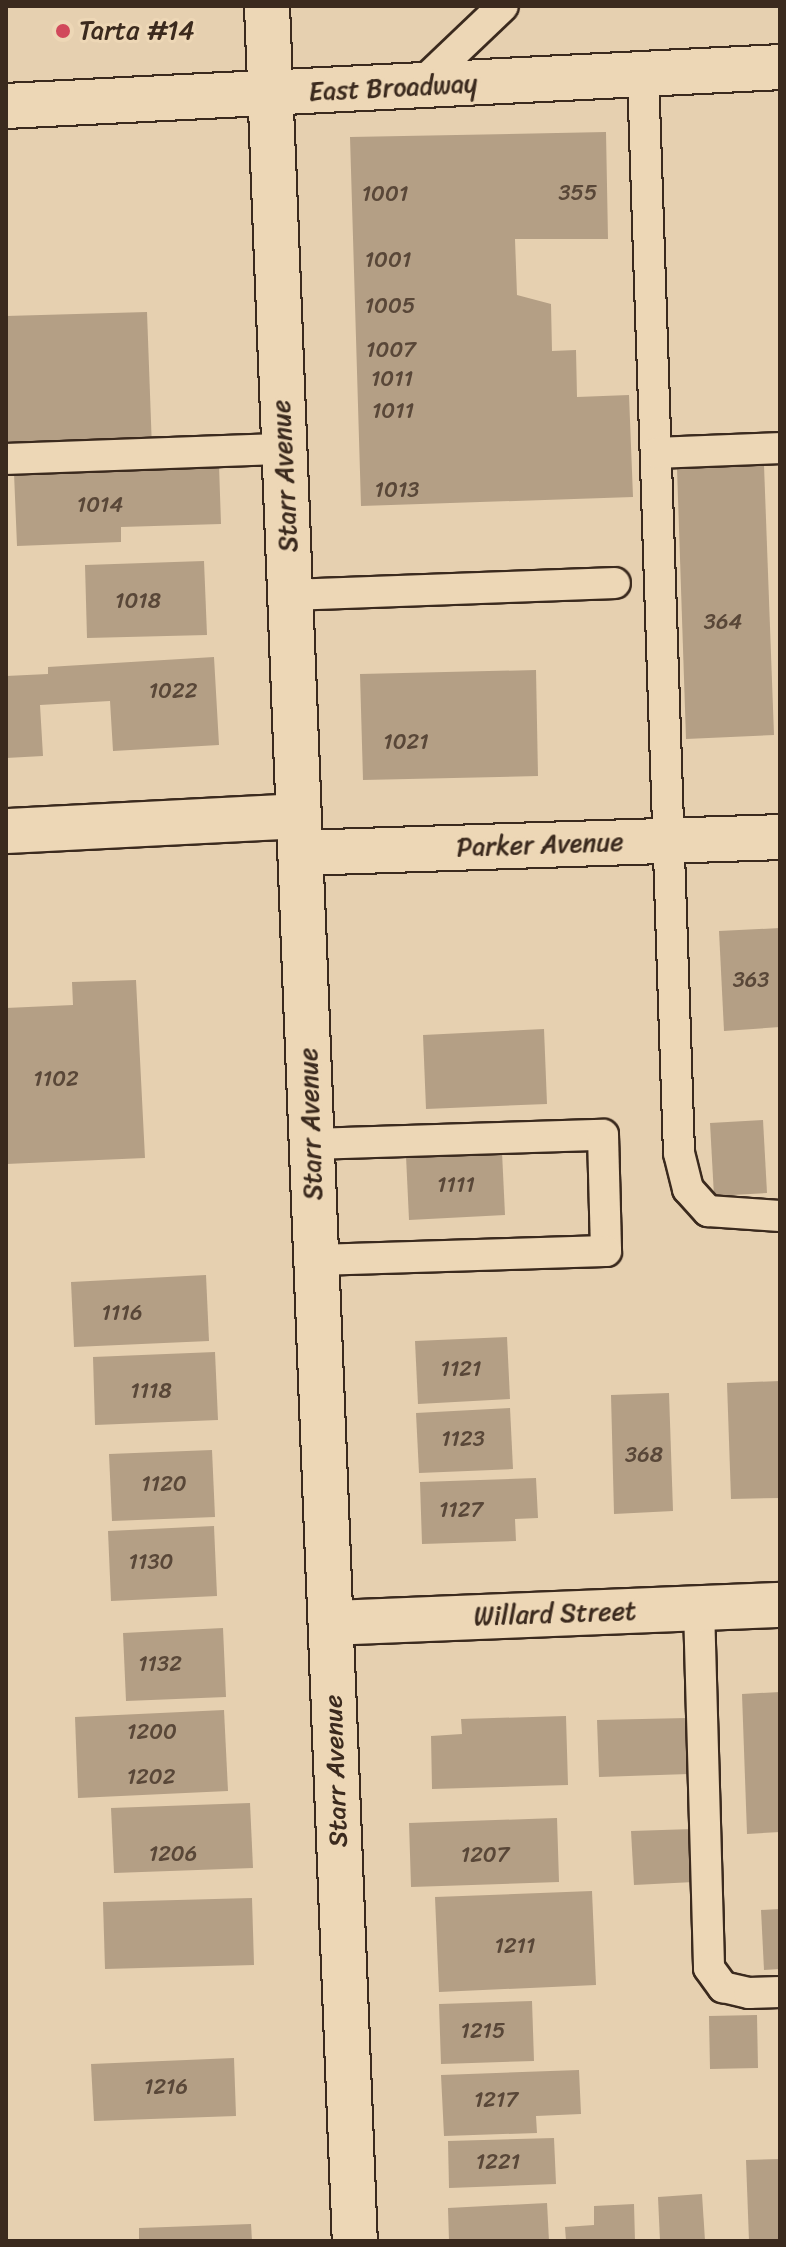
<!DOCTYPE html>
<style>
body{margin:0}
#map{position:relative;width:786px;height:2247px;overflow:hidden;background:#e6d0b0;font-family:Sriracha,sans-serif}
div>[style]{position:absolute}
.building>*{inset:0;background:#b49f85}
.roads{filter:drop-shadow(2px 0 #3b2a1e) drop-shadow(-2px 0 #3b2a1e) drop-shadow(0 2px #3b2a1e) drop-shadow(0 -2px #3b2a1e)}
.service>*{height:30px;margin:-15px;padding:0 15px;transform-origin:15px;border-radius:15px;background:#edd7b6}
.minor>*{height:44px;margin:-22px;padding:0 22px;transform-origin:22px;border-radius:22px;background:#edd7b6}
.tertiary>*{height:44px;margin:-22px;padding:0 22px;transform-origin:22px;border-radius:22px;background:#edd7b6}
.secondary>*{height:44px;margin:-22px;padding:0 22px;transform-origin:22px;border-radius:22px;background:#edd7b6}
.dots>*{width:22px;height:22px;translate:-50% -50%;box-sizing:border-box;border:4px solid #edd7b6;border-radius:50%}
span{translate:-50% -50%;white-space:nowrap;text-align:center;line-height:1.15;-webkit-text-stroke:6px #edd7b6;paint-order:stroke}
.number-label{font-size:22px;color:#594738}
.number-label span{-webkit-text-stroke-width:0}
.poi-label{font-size:26px;color:#3b2a1e}
.left{translate:0 -50%;text-align:left}
.street-label{font-size:26px;color:#3b2a1e}
.frame{position:absolute;inset:0;border:8px solid #3b2a1e;pointer-events:none}
</style>
<div id="map">
<div class="building">
<div style="clip-path:polygon(606px 132px,608px 239px,515px 239px,517px 295px,551px 304px,552px 351px,576px 350px,577px 397px,629px 395px,633px 497px,361px 506px,350px 137px)"></div>
<div style="clip-path:polygon(147px 312px,152px 449px,6px 453px,6px 316px)"></div>
<div style="clip-path:polygon(219px 465px,221px 524px,121px 527px,121px 542px,17px 546px,14px 473px)"></div>
<div style="clip-path:polygon(764px 465px,774px 735px,686px 739px,677px 468px)"></div>
<div style="clip-path:polygon(204px 561px,207px 635px,87px 638px,85px 565px)"></div>
<div style="clip-path:polygon(214px 657px,219px 745px,113px 751px,110px 701px,40px 705px,43px 756px,6px 758px,6px 676px,48px 674px,48px 667px)"></div>
<div style="clip-path:polygon(536px 670px,538px 776px,363px 780px,360px 674px)"></div>
<div style="clip-path:polygon(780px 928px,780px 1027px,724px 1031px,719px 931px)"></div>
<div style="clip-path:polygon(136px 980px,145px 1158px,6px 1164px,6px 1008px,73px 1005px,72px 982px)"></div>
<div style="clip-path:polygon(544px 1029px,547px 1104px,426px 1109px,423px 1035px)"></div>
<div style="clip-path:polygon(763px 1120px,767px 1193px,714px 1196px,710px 1123px)"></div>
<div style="clip-path:polygon(502px 1152px,505px 1215px,409px 1220px,406px 1156px)"></div>
<div style="clip-path:polygon(206px 1275px,209px 1341px,74px 1347px,71px 1282px)"></div>
<div style="clip-path:polygon(507px 1337px,510px 1399px,418px 1404px,415px 1341px)"></div>
<div style="clip-path:polygon(215px 1352px,218px 1420px,95px 1425px,93px 1357px)"></div>
<div style="clip-path:polygon(780px 1381px,780px 1498px,731px 1499px,727px 1383px)"></div>
<div style="clip-path:polygon(669px 1393px,673px 1511px,614px 1514px,611px 1395px)"></div>
<div style="clip-path:polygon(510px 1408px,513px 1469px,419px 1473px,416px 1413px)"></div>
<div style="clip-path:polygon(212px 1450px,215px 1517px,112px 1521px,109px 1454px)"></div>
<div style="clip-path:polygon(536px 1478px,538px 1518px,515px 1519px,516px 1541px,422px 1544px,420px 1482px)"></div>
<div style="clip-path:polygon(214px 1526px,217px 1596px,111px 1601px,108px 1531px)"></div>
<div style="clip-path:polygon(223px 1628px,226px 1697px,126px 1701px,123px 1633px)"></div>
<div style="clip-path:polygon(780px 1692px,780px 1832px,747px 1834px,742px 1694px)"></div>
<div style="clip-path:polygon(224px 1710px,228px 1791px,78px 1798px,75px 1717px)"></div>
<div style="clip-path:polygon(566px 1716px,568px 1785px,432px 1789px,431px 1736px,462px 1734px,461px 1719px)"></div>
<div style="clip-path:polygon(687px 1718px,689px 1774px,599px 1777px,597px 1720px)"></div>
<div style="clip-path:polygon(250px 1803px,253px 1868px,114px 1873px,111px 1808px)"></div>
<div style="clip-path:polygon(557px 1818px,559px 1882px,411px 1887px,409px 1823px)"></div>
<div style="clip-path:polygon(693px 1829px,694px 1882px,634px 1885px,631px 1831px)"></div>
<div style="clip-path:polygon(592px 1891px,596px 1985px,439px 1992px,435px 1897px)"></div>
<div style="clip-path:polygon(252px 1898px,254px 1965px,105px 1969px,103px 1902px)"></div>
<div style="clip-path:polygon(780px 1909px,780px 1969px,764px 1970px,761px 1910px)"></div>
<div style="clip-path:polygon(532px 2001px,534px 2061px,441px 2064px,439px 2004px)"></div>
<div style="clip-path:polygon(757px 2015px,758px 2068px,710px 2069px,709px 2016px)"></div>
<div style="clip-path:polygon(234px 2058px,236px 2116px,94px 2121px,91px 2064px)"></div>
<div style="clip-path:polygon(579px 2070px,581px 2114px,536px 2116px,537px 2133px,444px 2136px,441px 2075px)"></div>
<div style="clip-path:polygon(554px 2138px,556px 2184px,449px 2188px,448px 2141px)"></div>
<div style="clip-path:polygon(780px 2159px,780px 2241px,749px 2241px,746px 2160px)"></div>
<div style="clip-path:polygon(702px 2194px,705px 2241px,660px 2241px,658px 2197px)"></div>
<div style="clip-path:polygon(547px 2203px,549px 2241px,449px 2241px,448px 2208px)"></div>
<div style="clip-path:polygon(634px 2204px,635px 2241px,566px 2241px,565px 2227px,594px 2225px,594px 2206px)"></div>
<div style="clip-path:polygon(251px 2224px,252px 2241px,139px 2241px,139px 2228px)"></div>
</div>
<div class="roads">
<div class="service">
<div style="left:643px;top:74px;width:1080px;rotate:88.09deg"></div>
<div style="left:679px;top:1153px;width:37px;rotate:76deg"></div>
<div style="left:688px;top:1189px;width:30px;rotate:48deg"></div>
<div style="left:708px;top:1211px;width:72px;rotate:4deg"></div>
<div style="left:418px;top:87px;width:117px;rotate:-43.6deg"></div>
<div style="left:657px;top:453px;width:123px;rotate:-2.3deg"></div>
<div style="left:6px;top:459px;width:278px;rotate:-2.1deg"></div>
<div style="left:291px;top:595px;width:324px;rotate:-2.1deg"></div>
<div style="left:311px;top:1144px;width:292px;rotate:-1.8deg"></div>
<div style="left:603px;top:1135px;width:116px;rotate:88.5deg"></div>
<div style="left:606px;top:1251px;width:290px;rotate:178.2deg"></div>
<div style="left:699px;top:1608px;width:360px;rotate:88.4deg"></div>
<div style="left:709px;top:1968px;width:24px;rotate:54deg"></div>
<div style="left:723px;top:1987px;width:27px;rotate:13deg"></div>
<div style="left:749px;top:1993px;width:31px;rotate:-2deg"></div>
</div>
<div class="minor">
<div style="left:6px;top:831px;width:293px;rotate:-2.9deg"></div>
<div style="left:300px;top:853px;width:480px;rotate:-1.9deg"></div>
<div style="left:331px;top:1623px;width:449px;rotate:-2.3deg"></div>
</div>
<div class="tertiary">
<div style="left:6px;top:106px;width:775px;rotate:-2.88deg"></div>
</div>
<div class="secondary">
<div style="left:267px;top:6px;width:2237px;rotate:87.75deg"></div>
</div>
</div>
<div class="dots">
<div style="left:63px;top:31px;background:#d1495b"></div>
</div>
<div class="number-label">
<span style="left:578px;top:193px">355</span>
<span style="left:385px;top:194px">1001</span>
<span style="left:388px;top:260px">1001</span>
<span style="left:390px;top:306px">1005</span>
<span style="left:391px;top:350px">1007</span>
<span style="left:392px;top:379px">1011</span>
<span style="left:393px;top:411px">1011</span>
<span style="left:397px;top:490px">1013</span>
<span style="left:100px;top:505px">1014</span>
<span style="left:138px;top:601px">1018</span>
<span style="left:723px;top:622px">364</span>
<span style="left:173px;top:691px">1022</span>
<span style="left:406px;top:742px">1021</span>
<span style="left:751px;top:980px">363</span>
<span style="left:56px;top:1079px">1102</span>
<span style="left:456px;top:1185px">1111</span>
<span style="left:122px;top:1313px">1116</span>
<span style="left:461px;top:1369px">1121</span>
<span style="left:151px;top:1391px">1118</span>
<span style="left:463px;top:1439px">1123</span>
<span style="left:644px;top:1455px">368</span>
<span style="left:164px;top:1484px">1120</span>
<span style="left:461px;top:1510px">1127</span>
<span style="left:151px;top:1562px">1130</span>
<span style="left:160px;top:1664px">1132</span>
<span style="left:152px;top:1732px">1200</span>
<span style="left:151px;top:1777px">1202</span>
<span style="left:173px;top:1854px">1206</span>
<span style="left:485px;top:1855px">1207</span>
<span style="left:515px;top:1946px">1211</span>
<span style="left:483px;top:2031px">1215</span>
<span style="left:166px;top:2087px">1216</span>
<span style="left:496px;top:2100px">1217</span>
<span style="left:498px;top:2162px">1221</span>
</div>
<div class="poi-label">
<span class="left" style="left:79px;top:31px">Tarta #14</span>
</div>
<div class="street-label">
<span style="left:393px;top:88px;rotate:-3deg">East Broadway</span>
<span style="left:285px;top:476px;rotate:-93deg">Starr Avenue</span>
<span style="left:540px;top:845px;rotate:-2deg">Parker Avenue</span>
<span style="left:311px;top:1124px;rotate:-92deg">Starr Avenue</span>
<span style="left:555px;top:1614px;rotate:-2deg">Willard Street</span>
<span style="left:336px;top:1771px;rotate:-92deg">Starr Avenue</span>
</div>
<div class="frame"></div>
</div>
